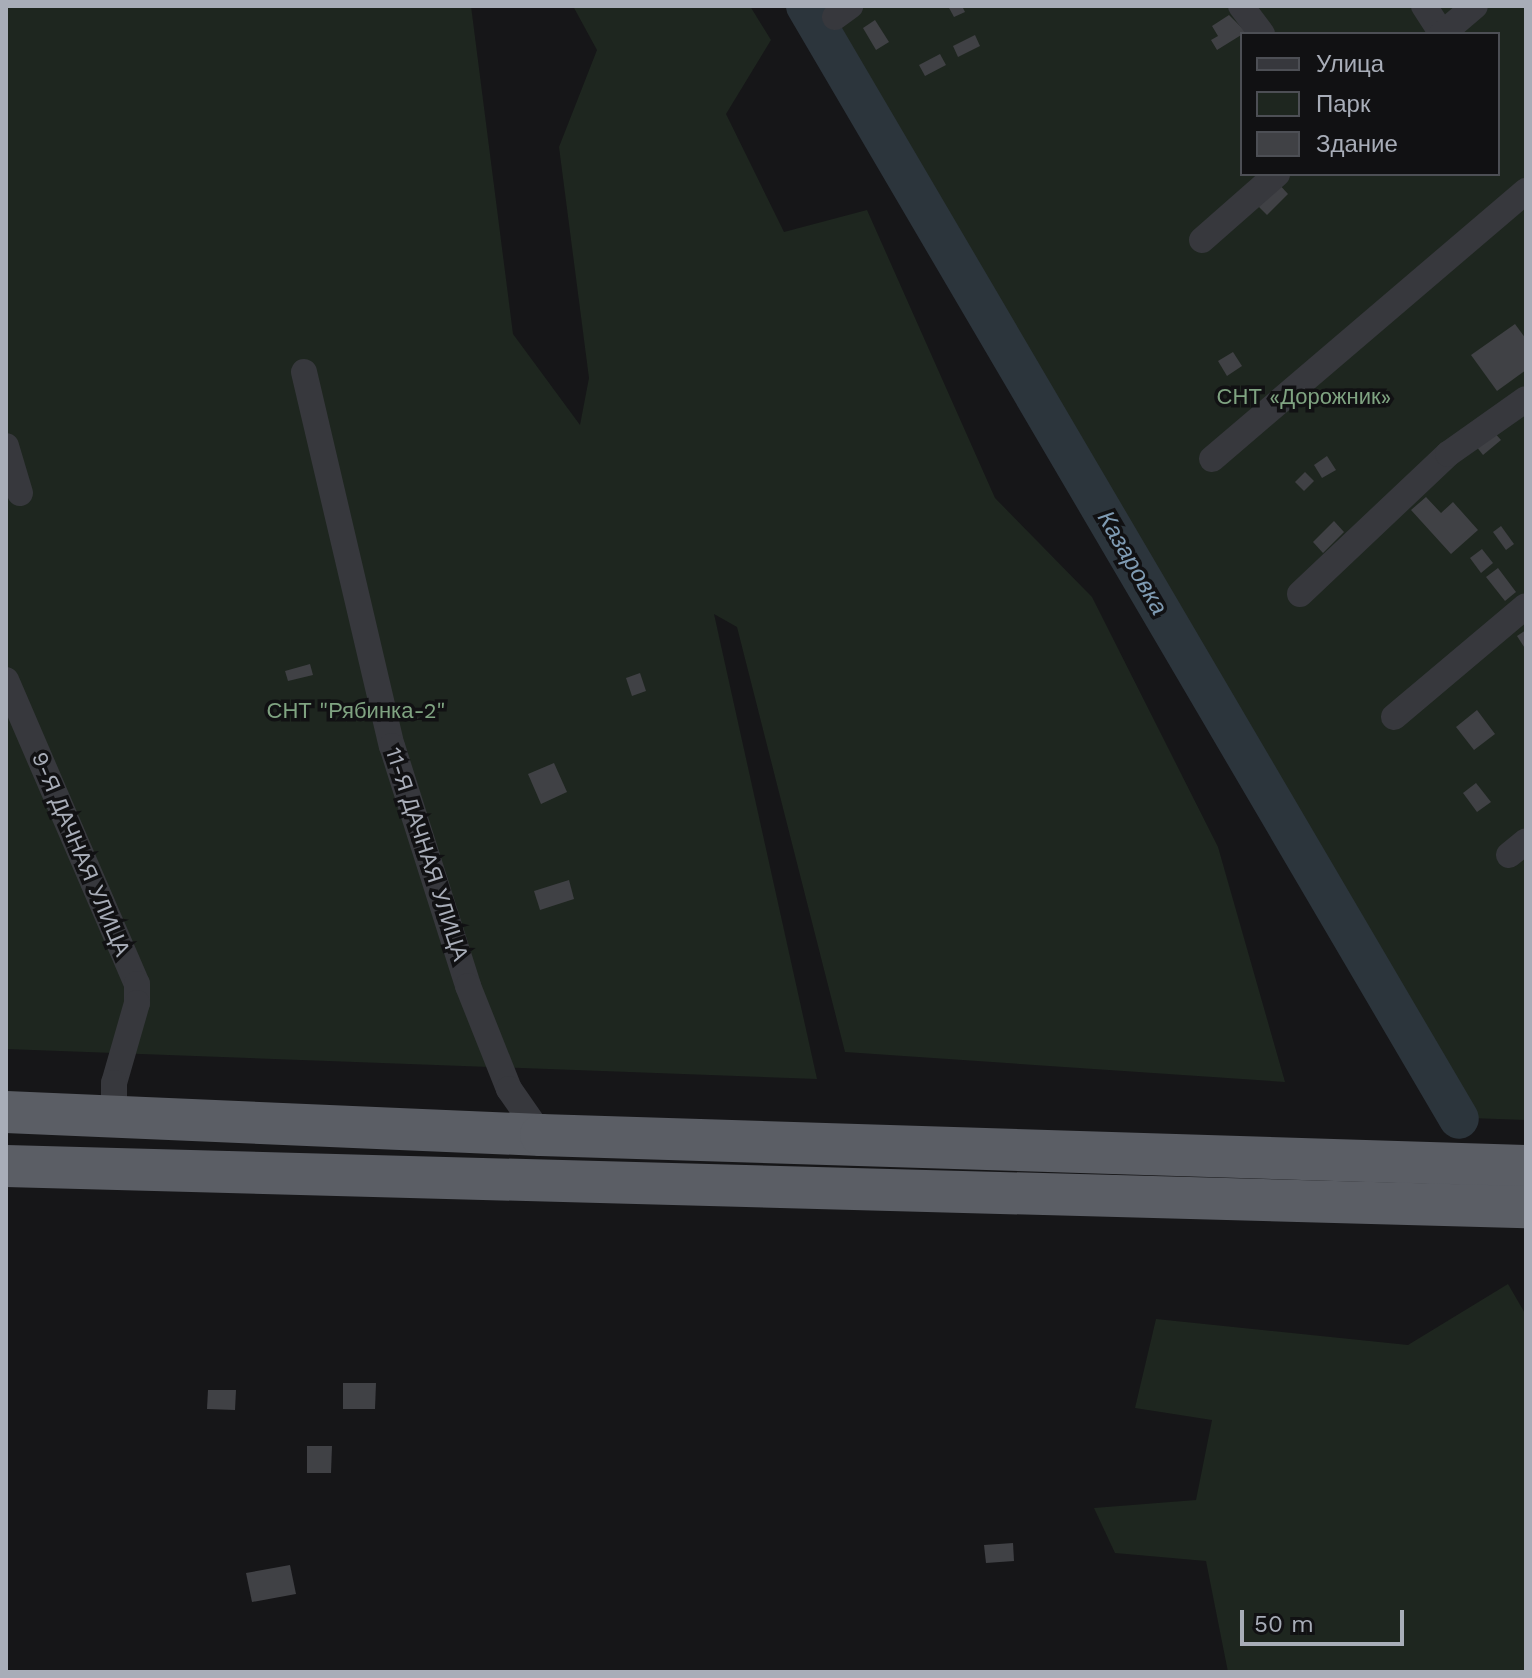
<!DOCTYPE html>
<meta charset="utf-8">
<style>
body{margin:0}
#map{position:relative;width:1532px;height:1678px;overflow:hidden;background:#161618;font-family:"Work Sans",sans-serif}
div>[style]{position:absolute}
.green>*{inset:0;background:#1e261f}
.river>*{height:40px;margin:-20px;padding:0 20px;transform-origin:20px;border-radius:20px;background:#2c353c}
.building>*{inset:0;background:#404145}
.minor>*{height:26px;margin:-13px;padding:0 13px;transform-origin:13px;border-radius:13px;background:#37383d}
.trunk>*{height:42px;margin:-21px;padding:0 21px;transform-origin:21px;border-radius:21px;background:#5b5e65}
span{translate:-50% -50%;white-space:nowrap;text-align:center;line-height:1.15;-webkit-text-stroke:7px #111113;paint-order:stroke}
.park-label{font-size:22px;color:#7fa381}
.street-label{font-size:22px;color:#a8adb8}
.water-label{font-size:24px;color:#7f9bb3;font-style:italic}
.frame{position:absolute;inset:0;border:8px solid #a8adb8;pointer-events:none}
.legend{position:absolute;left:1240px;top:32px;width:260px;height:144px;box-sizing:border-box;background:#111113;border:2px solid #4d4f55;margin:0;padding:10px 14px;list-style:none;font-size:24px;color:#a8adb8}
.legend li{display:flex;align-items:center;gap:16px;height:40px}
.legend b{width:40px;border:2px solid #4d4f55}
.scale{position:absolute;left:1240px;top:1610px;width:164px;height:36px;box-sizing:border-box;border:4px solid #a8adb8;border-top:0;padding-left:10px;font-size:24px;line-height:28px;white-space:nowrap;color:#a8adb8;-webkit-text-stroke:6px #111113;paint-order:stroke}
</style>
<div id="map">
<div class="green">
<div style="clip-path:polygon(6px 6px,471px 6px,513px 334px,580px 425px,589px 378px,559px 147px,597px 50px,573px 6px,750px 6px,771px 40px,726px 114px,784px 232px,867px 210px,995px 498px,1092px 597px,1218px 847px,1285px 1082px,845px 1052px,737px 627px,714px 614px,817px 1079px,6px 1049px)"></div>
<div style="clip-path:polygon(evenodd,813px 6px,1526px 6px,1526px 1120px,1470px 1118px,813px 6px,1242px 34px,1498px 34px,1498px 174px,1242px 174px,1242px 34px)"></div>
<div style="clip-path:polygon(1508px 1284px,1526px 1315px,1526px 1672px,1228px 1672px,1206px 1561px,1115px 1553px,1094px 1508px,1196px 1500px,1212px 1420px,1135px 1408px,1156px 1319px,1408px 1345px)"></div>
</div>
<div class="river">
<div style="left:806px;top:6px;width:1290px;rotate:59.6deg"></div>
</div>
<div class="building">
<div style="clip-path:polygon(948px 6px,962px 6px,965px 12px,954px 17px)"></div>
<div style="clip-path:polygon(1229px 15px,1246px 32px,1217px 50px,1211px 40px,1218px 36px,1212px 26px)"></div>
<div style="clip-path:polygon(875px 20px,889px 42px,876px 50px,863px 28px)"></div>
<div style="clip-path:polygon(975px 35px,980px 46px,958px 57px,953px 46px)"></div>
<div style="clip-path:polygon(940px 54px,946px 65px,925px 76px,919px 65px)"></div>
<div style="clip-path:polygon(1277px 182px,1288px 194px,1267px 215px,1255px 203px)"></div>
<div style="clip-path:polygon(1515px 324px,1526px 339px,1526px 370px,1497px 391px,1471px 355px)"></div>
<div style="clip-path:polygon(1233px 352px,1242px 366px,1227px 376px,1218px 361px)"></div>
<div style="clip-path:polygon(1493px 431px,1501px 440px,1483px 455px,1476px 446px)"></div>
<div style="clip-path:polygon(1327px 456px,1336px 470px,1322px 478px,1314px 465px)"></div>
<div style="clip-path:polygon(1305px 472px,1314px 481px,1304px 491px,1295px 482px)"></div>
<div style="clip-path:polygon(1426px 497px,1441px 513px,1453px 502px,1478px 530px,1451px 554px,1411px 510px)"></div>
<div style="clip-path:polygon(1334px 521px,1344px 532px,1323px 553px,1313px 542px)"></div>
<div style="clip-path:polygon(1501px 526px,1514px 544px,1506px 550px,1493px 532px)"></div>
<div style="clip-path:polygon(1482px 549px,1493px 563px,1481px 573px,1470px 558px)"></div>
<div style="clip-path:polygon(1498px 568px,1516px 592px,1505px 601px,1486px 577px)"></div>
<div style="clip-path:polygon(1526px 630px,1526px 650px,1517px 636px)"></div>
<div style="clip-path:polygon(310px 664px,313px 675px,288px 681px,285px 671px)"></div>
<div style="clip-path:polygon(640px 673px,646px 691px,632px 696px,626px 678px)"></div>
<div style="clip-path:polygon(1477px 710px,1495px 734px,1474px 750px,1456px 727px)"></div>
<div style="clip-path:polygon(554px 763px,567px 792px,541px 804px,528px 774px)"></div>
<div style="clip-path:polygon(1476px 783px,1491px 802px,1477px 812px,1463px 793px)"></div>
<div style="clip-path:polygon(569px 880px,574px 899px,540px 910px,534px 891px)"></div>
<div style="clip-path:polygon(343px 1383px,376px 1383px,375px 1409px,343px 1409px)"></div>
<div style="clip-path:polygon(208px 1390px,236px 1390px,235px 1410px,207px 1409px)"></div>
<div style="clip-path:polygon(307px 1446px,332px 1446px,331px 1473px,307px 1473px)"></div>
<div style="clip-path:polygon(1013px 1543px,1014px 1561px,986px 1563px,984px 1545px)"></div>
<div style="clip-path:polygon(290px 1565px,296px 1594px,252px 1602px,246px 1573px)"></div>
</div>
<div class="minor">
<div style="left:1241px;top:6px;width:35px;rotate:53deg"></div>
<div style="left:1424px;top:6px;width:33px;rotate:57deg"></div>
<div style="left:1442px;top:34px;width:43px;rotate:-40.3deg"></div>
<div style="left:835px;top:17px;width:19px;rotate:-36deg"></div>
<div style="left:1202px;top:240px;width:100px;rotate:-41.3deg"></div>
<div style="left:304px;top:372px;width:384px;rotate:76.8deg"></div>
<div style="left:392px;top:746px;width:252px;rotate:72.4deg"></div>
<div style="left:468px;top:986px;width:111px;rotate:68.3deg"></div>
<div style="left:509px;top:1089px;width:56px;rotate:55.2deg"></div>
<div style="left:6px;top:446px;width:49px;rotate:73.4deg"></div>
<div style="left:1212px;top:459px;width:413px;rotate:-40.5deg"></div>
<div style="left:1300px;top:594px;width:204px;rotate:-43.4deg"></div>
<div style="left:1448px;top:454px;width:95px;rotate:-35.2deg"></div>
<div style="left:6px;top:680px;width:331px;rotate:66.7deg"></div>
<div style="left:137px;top:984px;width:19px;rotate:90deg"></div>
<div style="left:137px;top:1003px;width:83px;rotate:106deg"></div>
<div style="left:114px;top:1083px;width:32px;rotate:90deg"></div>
<div style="left:1394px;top:717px;width:172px;rotate:-40.1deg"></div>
<div style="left:1509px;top:855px;width:22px;rotate:-39deg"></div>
</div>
<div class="trunk">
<div style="left:6px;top:1112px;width:535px;rotate:2.46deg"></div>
<div style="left:541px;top:1135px;width:985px;rotate:1.8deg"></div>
<div style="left:6px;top:1166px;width:1521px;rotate:1.55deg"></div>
</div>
<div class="park-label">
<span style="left:1304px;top:397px">СНТ «Дорожник»</span>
<span style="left:356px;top:711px">СНТ "Рябинка-2"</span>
</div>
<div class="street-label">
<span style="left:81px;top:854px;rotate:67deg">9-Я ДАЧНАЯ УЛИЦА</span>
<span style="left:427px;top:854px;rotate:72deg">11-Я ДАЧНАЯ УЛИЦА</span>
</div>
<div class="water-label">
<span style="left:1132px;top:563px;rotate:60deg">Казаровка</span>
</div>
<div class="frame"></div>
<ul class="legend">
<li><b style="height:10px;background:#37383d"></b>Улица</li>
<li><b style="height:22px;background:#1e261f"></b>Парк</li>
<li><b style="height:22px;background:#404145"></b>Здание</li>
</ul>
<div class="scale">50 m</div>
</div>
